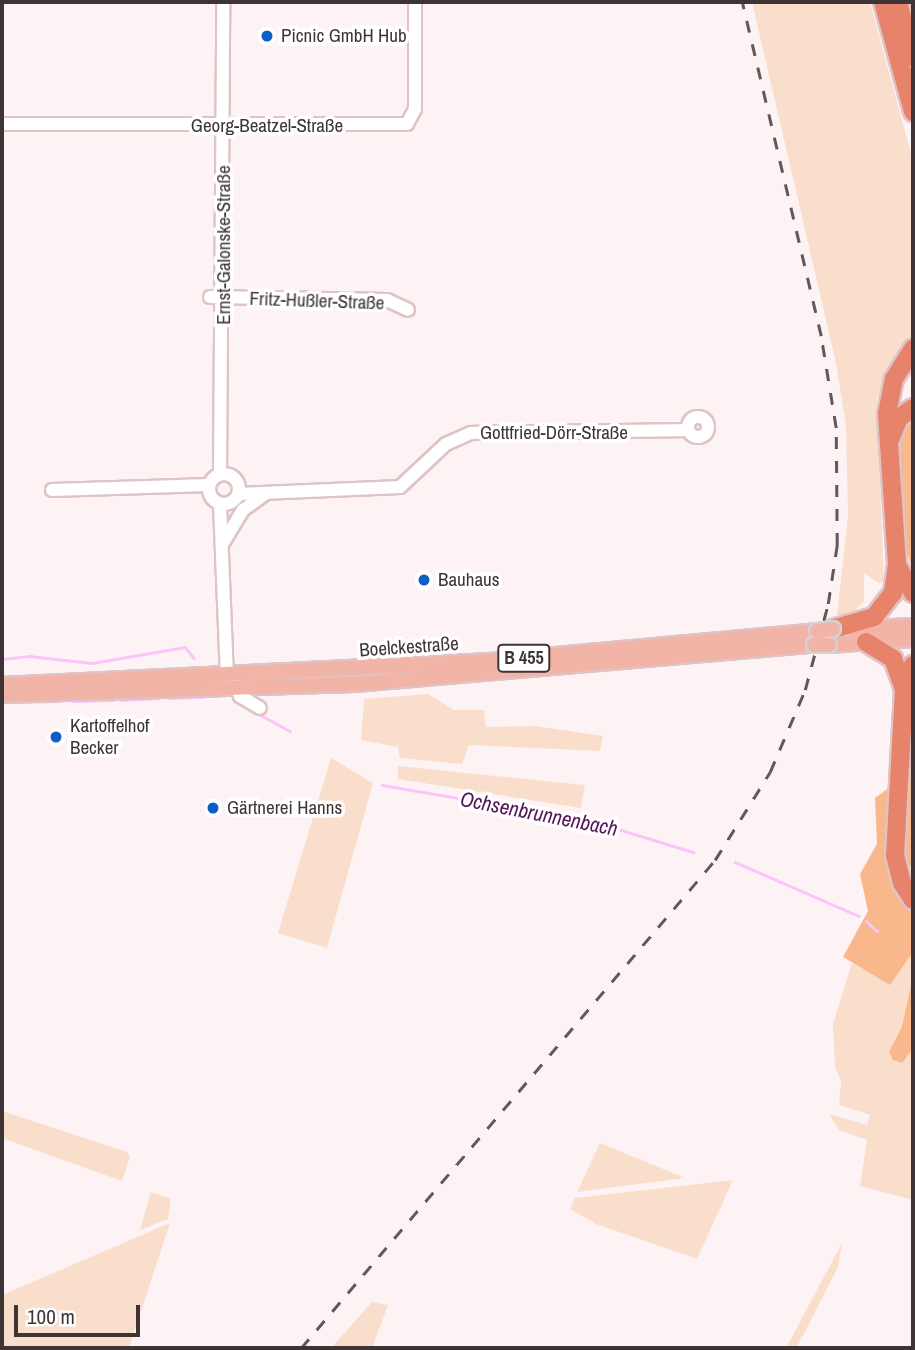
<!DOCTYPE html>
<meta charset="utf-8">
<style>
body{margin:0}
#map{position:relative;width:915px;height:1350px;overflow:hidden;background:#fef3f4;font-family:"Archivo Narrow",sans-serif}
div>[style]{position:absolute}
.green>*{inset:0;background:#f9decc}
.forest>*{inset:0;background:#f8b88b}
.stream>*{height:2.5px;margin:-1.25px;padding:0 1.25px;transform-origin:1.25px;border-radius:1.25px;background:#fbc4fb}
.roads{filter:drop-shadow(2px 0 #dfc3c5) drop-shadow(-2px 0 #dfc3c5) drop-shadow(0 2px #dfc3c5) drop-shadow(0 -2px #dfc3c5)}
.minor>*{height:12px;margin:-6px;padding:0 6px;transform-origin:6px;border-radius:6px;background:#fff}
.minor>.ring{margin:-6px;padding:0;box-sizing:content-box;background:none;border:12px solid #fff;border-radius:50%}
.major>*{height:14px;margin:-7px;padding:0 7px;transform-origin:7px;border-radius:7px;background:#f1b4a6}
.highway>*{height:18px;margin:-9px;padding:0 9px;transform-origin:9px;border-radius:9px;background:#e7826b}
.rail>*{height:2.5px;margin-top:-1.25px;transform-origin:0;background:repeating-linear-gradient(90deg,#635859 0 12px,transparent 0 24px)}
.bridges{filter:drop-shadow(2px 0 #d5d2d3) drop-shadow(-2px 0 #d5d2d3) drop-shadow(0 2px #d5d2d3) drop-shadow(0 -2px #d5d2d3)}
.major-bridge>*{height:14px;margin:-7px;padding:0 7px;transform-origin:7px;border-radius:7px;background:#f1b4a6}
.dots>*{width:19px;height:19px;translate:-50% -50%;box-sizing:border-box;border:4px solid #fff;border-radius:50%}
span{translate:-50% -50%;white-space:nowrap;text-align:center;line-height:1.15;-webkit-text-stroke:7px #fff;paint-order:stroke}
.shield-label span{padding:2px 5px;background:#fff;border:2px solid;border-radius:5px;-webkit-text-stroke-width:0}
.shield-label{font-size:18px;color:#3f3435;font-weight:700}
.poi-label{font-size:19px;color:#3f3435}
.left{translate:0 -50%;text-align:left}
.street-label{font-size:19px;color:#3f3435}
.water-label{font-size:21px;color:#551658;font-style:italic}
.frame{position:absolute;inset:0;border:4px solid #3f3435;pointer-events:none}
.scale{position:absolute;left:14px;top:1305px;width:126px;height:32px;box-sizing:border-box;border:4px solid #3f3435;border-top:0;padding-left:9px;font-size:21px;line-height:24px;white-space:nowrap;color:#3f3435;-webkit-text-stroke:5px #fff;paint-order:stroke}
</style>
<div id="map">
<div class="green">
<div style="clip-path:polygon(752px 2px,870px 2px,913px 161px,913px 335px,886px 372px,877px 399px,884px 579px,880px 584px,864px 573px,864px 601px,852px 614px,837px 615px,848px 516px,846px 426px,836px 363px)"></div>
<div style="clip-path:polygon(428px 694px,454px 710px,484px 710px,486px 727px,535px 726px,603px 736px,600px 751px,469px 745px,462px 764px,400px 758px,398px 747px,361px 740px,364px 699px)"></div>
<div style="clip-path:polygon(331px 758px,373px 783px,327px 948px,278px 933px)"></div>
<div style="clip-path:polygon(398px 766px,585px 785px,581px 808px,398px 779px)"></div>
<div style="clip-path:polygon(913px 952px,913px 976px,902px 1026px,895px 1038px,907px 1058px,913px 1049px,913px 1200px,860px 1186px,867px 1140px,839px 1130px,829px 1114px,867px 1125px,870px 1115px,839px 1105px,841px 1081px,835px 1067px,833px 1024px,852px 963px,890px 984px)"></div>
<div style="clip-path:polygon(2px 1111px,127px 1152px,130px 1157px,122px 1181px,2px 1138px)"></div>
<div style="clip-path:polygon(600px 1143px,685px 1178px,577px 1192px)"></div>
<div style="clip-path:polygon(733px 1180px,697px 1259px,596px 1224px,570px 1209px,575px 1198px)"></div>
<div style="clip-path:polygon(151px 1192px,171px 1199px,168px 1219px,140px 1230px)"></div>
<div style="clip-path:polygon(170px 1223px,129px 1348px,2px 1348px,2px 1295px)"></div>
<div style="clip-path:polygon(842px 1243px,838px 1267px,807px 1328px,796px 1348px,786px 1348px)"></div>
<div style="clip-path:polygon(372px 1302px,388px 1305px,372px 1348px,331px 1348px)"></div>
</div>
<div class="forest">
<div style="clip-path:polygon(913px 411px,913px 574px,900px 526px,896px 441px,901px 424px)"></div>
<div style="clip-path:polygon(913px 691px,913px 873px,904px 853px)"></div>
<div style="clip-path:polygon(890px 787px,891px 878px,913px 911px,913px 952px,890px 985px,843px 957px,868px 911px,860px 874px,877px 844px,875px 798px)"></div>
<div style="clip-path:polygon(913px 976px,913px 1049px,902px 1063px,893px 1060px,889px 1052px,902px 1026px)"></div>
</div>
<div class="stream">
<div style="left:2px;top:659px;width:27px;rotate:-6deg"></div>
<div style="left:29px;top:656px;width:63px;rotate:6.3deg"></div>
<div style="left:92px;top:663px;width:94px;rotate:-9.8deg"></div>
<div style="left:185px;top:647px;width:14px;rotate:51deg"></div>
<div style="left:169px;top:698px;width:34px;rotate:-2deg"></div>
<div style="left:120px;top:700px;width:39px;rotate:-3deg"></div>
<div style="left:72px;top:701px;width:41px;rotate:-1.4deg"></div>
<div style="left:15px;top:702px;width:44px;rotate:-1.3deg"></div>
<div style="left:2px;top:703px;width:1px"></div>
<div style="left:248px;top:708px;width:48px;rotate:28.7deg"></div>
<div style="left:382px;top:785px;width:213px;rotate:9.7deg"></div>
<div style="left:592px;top:821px;width:106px;rotate:17.1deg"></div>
<div style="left:735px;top:862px;width:135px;rotate:23.5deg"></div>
<div style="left:866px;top:921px;width:15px;rotate:42deg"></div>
</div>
<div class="roads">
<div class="minor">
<div style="left:2px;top:124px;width:405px"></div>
<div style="left:407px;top:124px;width:17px;rotate:-62deg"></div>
<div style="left:415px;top:109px;width:107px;rotate:-90deg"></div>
<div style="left:210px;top:297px;width:177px;rotate:1deg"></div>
<div style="left:387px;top:300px;width:23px;rotate:25deg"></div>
<div class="ring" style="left:688px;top:417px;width:8px;height:8px"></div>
<div class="ring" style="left:209px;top:474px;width:18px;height:18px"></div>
<div style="left:220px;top:474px;width:472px;rotate:-89.6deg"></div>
<div style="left:52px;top:490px;width:157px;rotate:-1.8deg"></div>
<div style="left:239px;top:494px;width:161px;rotate:-2.5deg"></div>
<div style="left:400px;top:487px;width:63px;rotate:-43.1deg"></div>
<div style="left:446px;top:444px;width:27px;rotate:-24deg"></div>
<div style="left:471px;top:433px;width:217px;rotate:-0.8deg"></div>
<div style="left:220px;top:504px;width:178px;rotate:87.7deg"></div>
<div style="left:223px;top:543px;width:39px;rotate:-59deg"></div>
<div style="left:243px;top:510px;width:27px;rotate:-36deg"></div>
<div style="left:236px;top:686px;width:11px;rotate:68deg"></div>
<div style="left:240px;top:696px;width:23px;rotate:31deg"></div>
</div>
<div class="major">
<div style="left:852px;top:629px;width:61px;rotate:-2.8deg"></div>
<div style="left:829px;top:645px;width:84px;rotate:-4.1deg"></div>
<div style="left:2px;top:685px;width:489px;rotate:-2.8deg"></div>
<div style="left:490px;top:661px;width:328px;rotate:-5.2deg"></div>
<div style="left:2px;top:695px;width:353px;rotate:-1.8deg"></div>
<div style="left:355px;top:684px;width:461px;rotate:-4.9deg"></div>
</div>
<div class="highway">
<div style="left:883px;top:2px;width:114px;rotate:74.7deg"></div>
<div style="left:898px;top:2px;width:57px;rotate:74.7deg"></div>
<div style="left:890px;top:440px;width:24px;rotate:-68deg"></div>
<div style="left:899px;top:418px;width:17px;rotate:-36deg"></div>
<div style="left:898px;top:567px;width:30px;rotate:60deg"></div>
<div style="left:833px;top:629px;width:43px;rotate:-16.3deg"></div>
<div style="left:874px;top:617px;width:31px;rotate:-52deg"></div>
<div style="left:893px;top:593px;width:29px;rotate:-82deg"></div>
<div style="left:897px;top:564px;width:150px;rotate:-93.8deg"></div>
<div style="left:887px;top:414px;width:36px;rotate:-79deg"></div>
<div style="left:894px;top:379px;width:36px;rotate:-58deg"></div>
<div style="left:866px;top:642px;width:32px;rotate:32deg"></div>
<div style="left:893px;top:659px;width:33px;rotate:70deg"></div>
<div style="left:913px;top:665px;width:27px;rotate:110deg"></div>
<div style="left:904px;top:690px;width:165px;rotate:93.1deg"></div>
<div style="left:895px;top:855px;width:29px;rotate:76deg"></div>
<div style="left:902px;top:883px;width:20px;rotate:57deg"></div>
</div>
</div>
<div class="rail">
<div style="left:301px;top:1348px;width:640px;rotate:-49.69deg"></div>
<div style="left:715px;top:860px;width:104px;rotate:-58deg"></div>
<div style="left:770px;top:772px;width:89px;rotate:-66.9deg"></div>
<div style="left:805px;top:690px;width:89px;rotate:-75deg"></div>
<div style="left:828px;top:604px;width:60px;rotate:-81.3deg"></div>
<div style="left:837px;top:545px;width:117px;rotate:-90.5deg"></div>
<div style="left:836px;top:428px;width:93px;rotate:-99.3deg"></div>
<div style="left:821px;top:336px;width:343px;rotate:-103.3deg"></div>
</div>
<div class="bridges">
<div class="major-bridge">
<div style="left:817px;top:631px;width:16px;rotate:-7deg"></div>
<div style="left:814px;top:645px;width:15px"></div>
</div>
</div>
<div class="dots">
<div style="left:267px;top:36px;background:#0e5ec8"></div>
<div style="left:424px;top:580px;background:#0e5ec8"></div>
<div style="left:56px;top:737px;background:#0e5ec8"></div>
<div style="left:213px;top:808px;background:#0e5ec8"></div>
</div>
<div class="shield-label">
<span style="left:524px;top:658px">B 455</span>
</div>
<div class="poi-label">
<span class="left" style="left:281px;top:36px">Picnic GmbH Hub</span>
<span class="left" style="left:438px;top:580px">Bauhaus</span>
<span class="left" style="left:70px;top:737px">Kartoffelhof<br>Becker</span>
<span class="left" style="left:227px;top:808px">Gärtnerei Hanns</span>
</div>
<div class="street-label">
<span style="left:267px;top:126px">Georg-Beatzel-Straße</span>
<span style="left:224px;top:245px;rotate:-90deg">Ernst-Galonske-Straße</span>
<span style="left:317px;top:301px;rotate:2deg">Fritz-Hußler-Straße</span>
<span style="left:554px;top:433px">Gottfried-Dörr-Straße</span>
<span style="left:409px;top:647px;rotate:-4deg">Boelckestraße</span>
</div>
<div class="water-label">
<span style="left:539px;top:814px;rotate:11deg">Ochsenbrunnenbach</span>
</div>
<div class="frame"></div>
<div class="scale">100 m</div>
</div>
